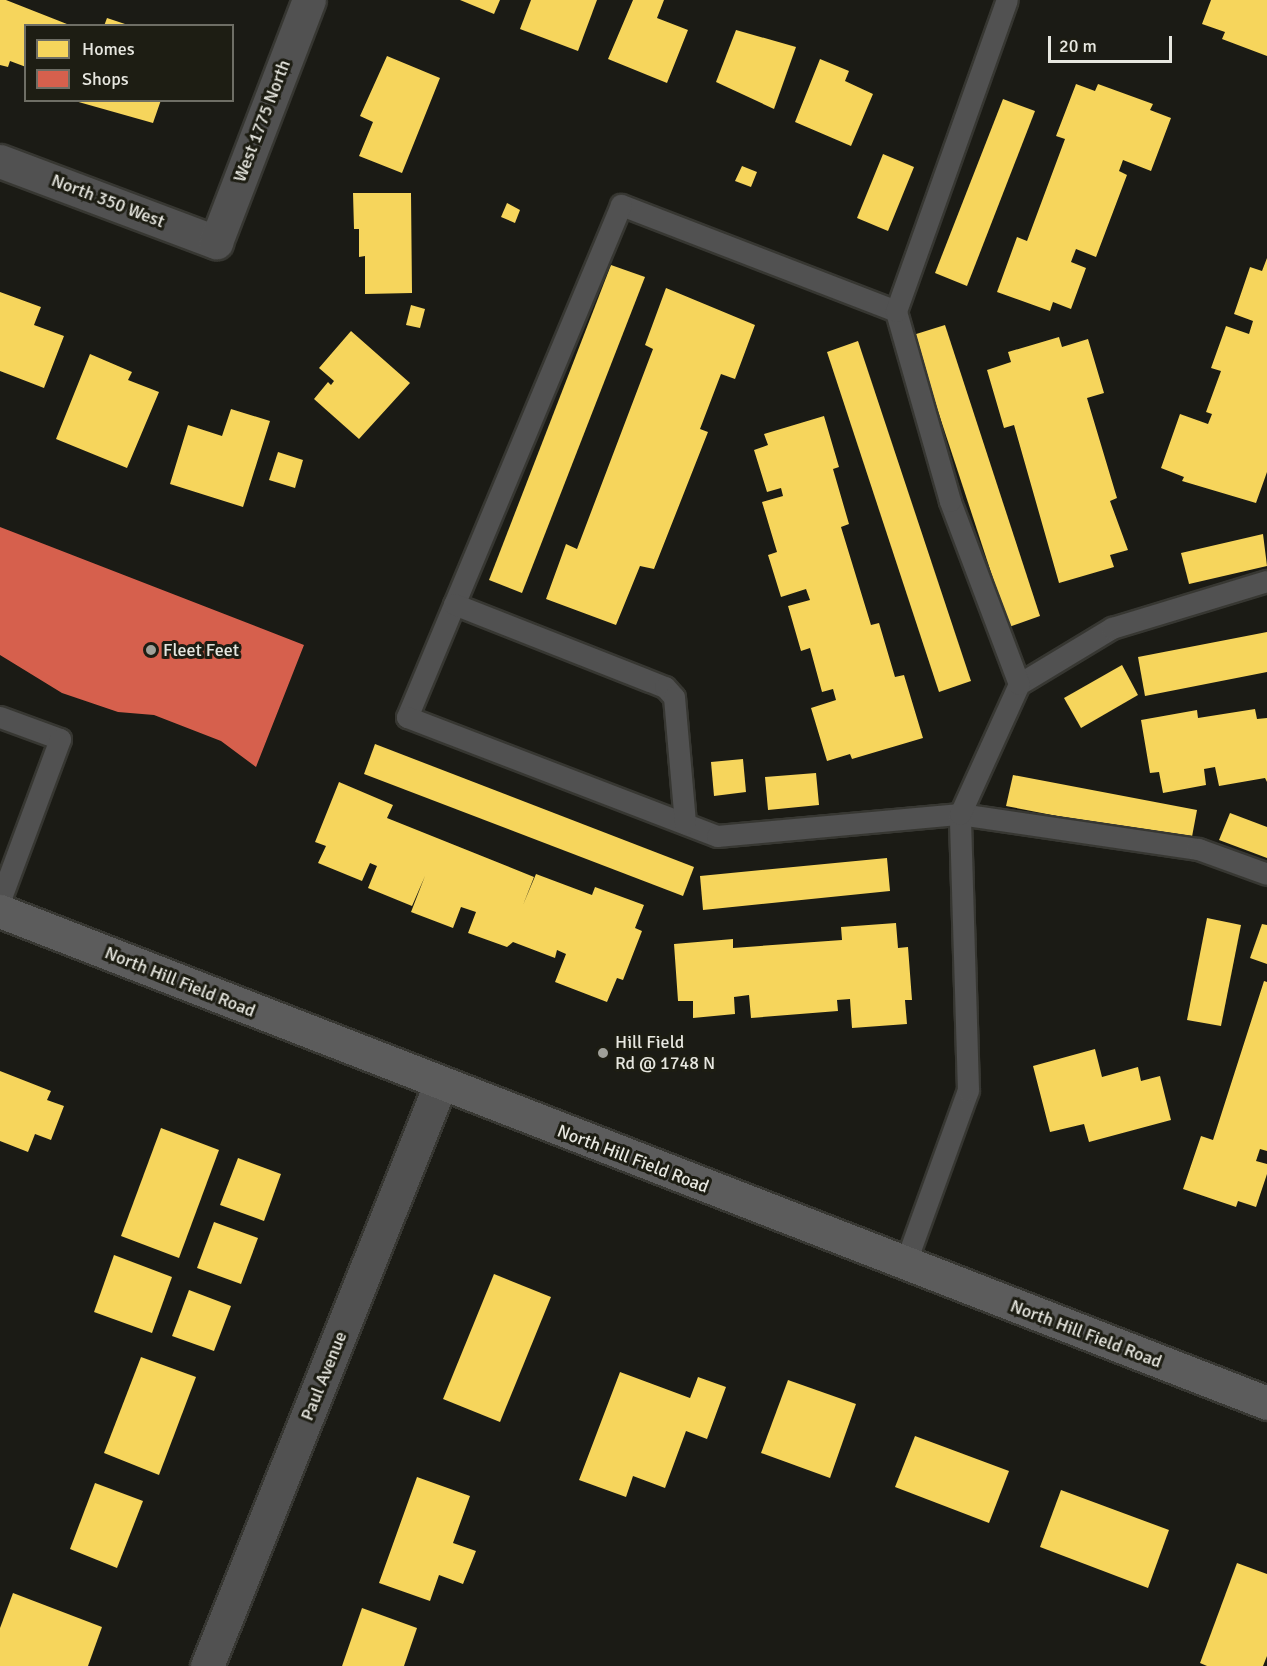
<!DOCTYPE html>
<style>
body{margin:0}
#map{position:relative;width:1267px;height:1666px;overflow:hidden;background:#1b1b15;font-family:Signika,sans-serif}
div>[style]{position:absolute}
.homes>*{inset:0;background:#f6d55c}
.shops>*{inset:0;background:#d6604d}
.roads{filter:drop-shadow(2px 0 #373732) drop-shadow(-2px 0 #373732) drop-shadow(0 2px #373732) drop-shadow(0 -2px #373732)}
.service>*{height:21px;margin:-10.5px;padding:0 10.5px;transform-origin:10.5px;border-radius:10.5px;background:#515151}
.minor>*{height:33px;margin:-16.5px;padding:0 16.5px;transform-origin:16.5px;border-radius:16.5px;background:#515151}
.primary>*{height:33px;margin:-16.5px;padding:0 16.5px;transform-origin:16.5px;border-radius:16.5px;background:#5c5c5c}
.dots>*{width:16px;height:16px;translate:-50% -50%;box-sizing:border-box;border:3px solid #1d1d13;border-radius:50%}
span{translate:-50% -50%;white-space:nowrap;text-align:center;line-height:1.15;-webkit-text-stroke:6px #1d1d13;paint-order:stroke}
.street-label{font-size:18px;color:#e7e7e0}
.poi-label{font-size:18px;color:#e7e7e0}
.left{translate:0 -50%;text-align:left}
.legend{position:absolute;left:24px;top:24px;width:210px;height:78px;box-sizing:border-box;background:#1d1d13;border:2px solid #6e6e65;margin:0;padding:8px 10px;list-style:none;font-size:18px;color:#e7e7e0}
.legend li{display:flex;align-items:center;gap:12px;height:30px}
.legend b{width:30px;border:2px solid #6e6e65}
.scale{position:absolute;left:1048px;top:36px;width:124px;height:27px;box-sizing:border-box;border:3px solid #e7e7e0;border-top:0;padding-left:8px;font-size:18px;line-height:21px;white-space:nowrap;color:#e7e7e0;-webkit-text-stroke:4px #1d1d13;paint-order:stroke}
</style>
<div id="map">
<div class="homes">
<div style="clip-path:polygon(0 0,6px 0,72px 26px,26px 26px,26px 67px,10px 61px,8px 67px,0 65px)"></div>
<div style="clip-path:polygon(460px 0,500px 0,494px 14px)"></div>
<div style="clip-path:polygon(531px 0,597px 0,578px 51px,520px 29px)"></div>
<div style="clip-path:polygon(633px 0,664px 0,657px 18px,688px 30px,667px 83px,608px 59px)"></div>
<div style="clip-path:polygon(1211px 0,1267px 0,1267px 56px,1222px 39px,1225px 32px,1202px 24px)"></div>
<div style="clip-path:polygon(107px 18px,128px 25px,128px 26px,104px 26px)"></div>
<div style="clip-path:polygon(736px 30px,796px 47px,774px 109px,716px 82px)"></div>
<div style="clip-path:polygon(387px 56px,440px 78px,402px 173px,359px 156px,373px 122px,360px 116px)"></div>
<div style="clip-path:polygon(820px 59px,849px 71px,845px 81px,873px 94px,851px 146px,795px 122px)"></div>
<div style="clip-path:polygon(1076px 84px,1095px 91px,1098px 84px,1153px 104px,1150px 110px,1171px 118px,1151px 171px,1123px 160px,1119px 171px,1127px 175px,1096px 257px,1076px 249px,1071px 262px,1086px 268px,1071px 309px,1053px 302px,1050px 311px,997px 292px,1017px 237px,1027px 241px,1065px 139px,1056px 136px)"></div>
<div style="clip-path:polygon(1003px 99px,1035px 111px,967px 286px,935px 273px)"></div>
<div style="clip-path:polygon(161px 100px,153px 123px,75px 101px,75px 100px)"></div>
<div style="clip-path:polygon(883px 154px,914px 167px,888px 231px,857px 218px)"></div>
<div style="clip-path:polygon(742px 166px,757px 172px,751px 187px,735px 181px)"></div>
<div style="clip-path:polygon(353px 193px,411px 193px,412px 293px,365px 294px,365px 256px,359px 257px,359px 229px,354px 229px)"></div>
<div style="clip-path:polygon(507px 203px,520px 210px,515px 223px,501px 217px)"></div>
<div style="clip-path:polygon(1267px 258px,1267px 472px,1256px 503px,1182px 481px,1184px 477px,1161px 468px,1180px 414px,1208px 424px,1212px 414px,1206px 412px,1221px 371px,1211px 368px,1226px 326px,1249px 334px,1253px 321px,1234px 314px,1250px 267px,1262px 271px)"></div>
<div style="clip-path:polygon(611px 265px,645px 277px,522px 593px,489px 580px)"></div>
<div style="clip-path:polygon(666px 288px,755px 325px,735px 379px,721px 374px,700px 429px,708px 432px,654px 569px,640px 566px,616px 625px,546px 599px,566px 544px,577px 549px,653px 349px,645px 345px)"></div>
<div style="clip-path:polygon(0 292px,41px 307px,34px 325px,64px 336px,44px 388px,0 371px)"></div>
<div style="clip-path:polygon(411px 305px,425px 309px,420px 328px,406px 325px)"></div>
<div style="clip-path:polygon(945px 325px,1040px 616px,1009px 627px,913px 335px)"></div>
<div style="clip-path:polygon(351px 331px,410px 383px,359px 439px,314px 399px,328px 382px,331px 385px,334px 381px,319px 368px)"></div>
<div style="clip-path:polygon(1059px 337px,1062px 347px,1088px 339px,1104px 393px,1087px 398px,1117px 498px,1110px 501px,1128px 550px,1110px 555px,1114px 567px,1059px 583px,1014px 425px,1004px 428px,987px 370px,1011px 362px,1008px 352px)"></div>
<div style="clip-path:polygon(858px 341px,971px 681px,939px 692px,827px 352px)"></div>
<div style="clip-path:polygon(90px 354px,132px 372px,128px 380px,159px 392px,127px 468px,56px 439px)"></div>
<div style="clip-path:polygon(231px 409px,270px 421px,243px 507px,170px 484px,188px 425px,222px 436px)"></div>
<div style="clip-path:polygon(824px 416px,839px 467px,833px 469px,849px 524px,841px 527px,871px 625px,879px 623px,895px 677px,904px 675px,923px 738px,852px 759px,850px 754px,827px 761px,811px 708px,836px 700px,833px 689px,822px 692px,810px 648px,801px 651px,788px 606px,810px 600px,806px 589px,781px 597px,768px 555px,777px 552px,762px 502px,783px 496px,781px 488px,767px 492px,754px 450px,768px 445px,764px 434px)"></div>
<div style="clip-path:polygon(278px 452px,303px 460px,295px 488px,269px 480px)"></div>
<div style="clip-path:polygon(1263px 534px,1267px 566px,1189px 584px,1181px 553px)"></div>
<div style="clip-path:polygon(1267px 632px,1267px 672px,1145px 696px,1138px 657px)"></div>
<div style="clip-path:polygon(1122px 665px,1138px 695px,1081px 728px,1064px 698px)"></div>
<div style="clip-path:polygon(1255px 709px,1257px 719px,1267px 718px,1267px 782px,1265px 778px,1219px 786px,1215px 767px,1204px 769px,1206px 785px,1163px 793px,1159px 772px,1150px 773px,1141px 720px,1197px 710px,1198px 718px)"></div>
<div style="clip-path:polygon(375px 744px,694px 867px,683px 896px,364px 774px)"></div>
<div style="clip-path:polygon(743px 759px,746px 792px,714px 796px,711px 762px)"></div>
<div style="clip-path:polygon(816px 773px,819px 805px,768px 810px,765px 777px)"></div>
<div style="clip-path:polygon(1013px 775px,1197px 810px,1191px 842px,1006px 806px)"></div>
<div style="clip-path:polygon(339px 782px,393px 805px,387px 818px,534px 877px,523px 905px,536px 874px,592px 895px,595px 887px,644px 905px,635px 928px,642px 931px,623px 980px,617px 978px,607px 1002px,555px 982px,566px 954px,557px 950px,555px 958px,513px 942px,507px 947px,468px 933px,476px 912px,461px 907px,453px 928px,411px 912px,425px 876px,412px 906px,368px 888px,377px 866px,370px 863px,362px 881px,318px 863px,326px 846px,315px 842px)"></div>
<div style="clip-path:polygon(1230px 813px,1267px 827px,1267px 858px,1219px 840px)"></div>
<div style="clip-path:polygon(887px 858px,890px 891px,703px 910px,700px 876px)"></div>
<div style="clip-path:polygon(1207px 918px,1241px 925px,1221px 1026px,1187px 1020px)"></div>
<div style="clip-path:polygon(896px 923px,898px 948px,908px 947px,912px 1000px,905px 1000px,907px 1024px,852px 1028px,850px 999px,837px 1000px,838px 1011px,751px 1018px,749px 995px,734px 997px,735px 1014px,693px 1018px,693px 1001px,678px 1001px,674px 944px,733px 939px,733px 948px,842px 940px,841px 927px)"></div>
<div style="clip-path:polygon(1262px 924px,1267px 925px,1267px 964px,1250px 958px)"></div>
<div style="clip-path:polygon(1264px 981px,1267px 982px,1267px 1151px,1260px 1149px,1256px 1161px,1267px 1164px,1267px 1174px,1256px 1207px,1238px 1201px,1236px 1207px,1183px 1189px,1201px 1136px,1213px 1140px)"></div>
<div style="clip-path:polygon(1095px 1049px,1102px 1077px,1138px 1067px,1141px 1081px,1160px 1076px,1171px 1120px,1089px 1142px,1084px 1124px,1050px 1132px,1033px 1066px)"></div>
<div style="clip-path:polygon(0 1071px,51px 1091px,47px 1100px,64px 1106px,51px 1140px,35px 1134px,28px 1152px,0 1141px)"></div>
<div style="clip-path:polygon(161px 1128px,219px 1150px,179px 1258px,121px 1236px)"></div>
<div style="clip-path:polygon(238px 1158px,281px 1174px,264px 1221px,220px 1205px)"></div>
<div style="clip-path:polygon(214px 1222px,258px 1238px,241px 1284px,197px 1268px)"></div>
<div style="clip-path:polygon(114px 1255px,172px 1277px,152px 1333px,94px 1312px)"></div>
<div style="clip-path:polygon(494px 1274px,551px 1297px,500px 1422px,443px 1399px)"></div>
<div style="clip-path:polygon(189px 1290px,231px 1306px,214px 1351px,172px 1336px)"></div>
<div style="clip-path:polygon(141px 1357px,196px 1377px,159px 1475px,104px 1453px)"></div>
<div style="clip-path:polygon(620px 1372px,690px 1398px,698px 1377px,726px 1387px,707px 1439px,686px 1431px,665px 1488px,633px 1476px,626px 1497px,579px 1480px)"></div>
<div style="clip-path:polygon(788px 1380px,856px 1404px,830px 1478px,761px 1453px)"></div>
<div style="clip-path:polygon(915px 1436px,1009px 1471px,989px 1523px,895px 1487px)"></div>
<div style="clip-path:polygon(417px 1477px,470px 1496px,453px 1543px,476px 1551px,463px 1584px,439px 1575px,430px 1601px,379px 1583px)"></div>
<div style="clip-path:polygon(95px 1483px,143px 1501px,117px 1568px,70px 1549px)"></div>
<div style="clip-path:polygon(1061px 1490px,1169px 1530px,1148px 1588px,1040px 1547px)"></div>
<div style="clip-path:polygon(1237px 1563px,1267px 1574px,1267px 1656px,1263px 1666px,1207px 1666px,1200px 1663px)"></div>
<div style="clip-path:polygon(13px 1593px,102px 1627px,88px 1666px,0 1666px,0 1628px)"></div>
<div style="clip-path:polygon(362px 1608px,417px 1628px,404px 1666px,342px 1666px)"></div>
</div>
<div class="shops">
<div style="clip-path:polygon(0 527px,304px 645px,256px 767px,221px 741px,154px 715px,118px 712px,62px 693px,0 655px)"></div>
</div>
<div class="roads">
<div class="service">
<div style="left:896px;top:311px;width:295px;rotate:-158.9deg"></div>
<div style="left:621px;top:205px;width:555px;rotate:112.68deg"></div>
<div style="left:407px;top:717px;width:332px;rotate:21deg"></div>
<div style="left:717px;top:836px;width:244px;rotate:-5.2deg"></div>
<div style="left:960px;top:814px;width:241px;rotate:8.4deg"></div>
<div style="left:1198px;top:849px;width:73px;rotate:19.9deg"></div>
<div style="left:454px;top:604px;width:227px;rotate:21.5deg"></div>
<div style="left:665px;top:687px;width:13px;rotate:48deg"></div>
<div style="left:674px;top:697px;width:127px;rotate:85deg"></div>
<div style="left:1019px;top:684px;width:109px;rotate:-31.1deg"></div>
<div style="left:1112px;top:628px;width:162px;rotate:-16.9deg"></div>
<div style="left:0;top:717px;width:64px;rotate:20.1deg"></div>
<div style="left:60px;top:739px;width:172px;rotate:110.4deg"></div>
<div style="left:905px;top:1264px;width:185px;rotate:-70.1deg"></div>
<div style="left:968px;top:1090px;width:276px;rotate:-91.7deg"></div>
<div style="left:960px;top:814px;width:143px;rotate:-65.6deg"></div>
<div style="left:1019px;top:684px;width:196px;rotate:-110.7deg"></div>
<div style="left:950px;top:501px;width:198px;rotate:-105.9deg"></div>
<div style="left:896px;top:311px;width:330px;rotate:-70.4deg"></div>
</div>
<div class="minor">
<div style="left:0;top:161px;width:231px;rotate:20.6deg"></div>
<div style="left:216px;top:242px;width:259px;rotate:-69deg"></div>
<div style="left:207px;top:1666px;width:626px;rotate:-68.15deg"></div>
</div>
<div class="primary">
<div style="left:0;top:911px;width:1359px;rotate:21.22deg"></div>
</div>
</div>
<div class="dots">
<div style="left:151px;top:650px;background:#a0a099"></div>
<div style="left:603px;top:1053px;background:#a0a099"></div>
</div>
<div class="street-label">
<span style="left:262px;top:121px;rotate:-69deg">West 1775 North</span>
<span style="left:108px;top:201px;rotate:21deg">North 350 West</span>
<span style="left:180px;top:982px;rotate:22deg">North Hill Field Road</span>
<span style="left:633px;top:1159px;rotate:21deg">North Hill Field Road</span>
<span style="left:1086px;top:1334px;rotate:21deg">North Hill Field Road</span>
<span style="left:324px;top:1376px;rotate:-68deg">Paul Avenue</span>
</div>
<div class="poi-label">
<span class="left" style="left:163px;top:650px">Fleet Feet</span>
<span class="left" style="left:615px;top:1053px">Hill Field<br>Rd @ 1748 N</span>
</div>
<ul class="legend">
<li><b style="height:16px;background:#f6d55c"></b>Homes</li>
<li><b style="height:16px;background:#d6604d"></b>Shops</li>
</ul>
<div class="scale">20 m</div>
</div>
